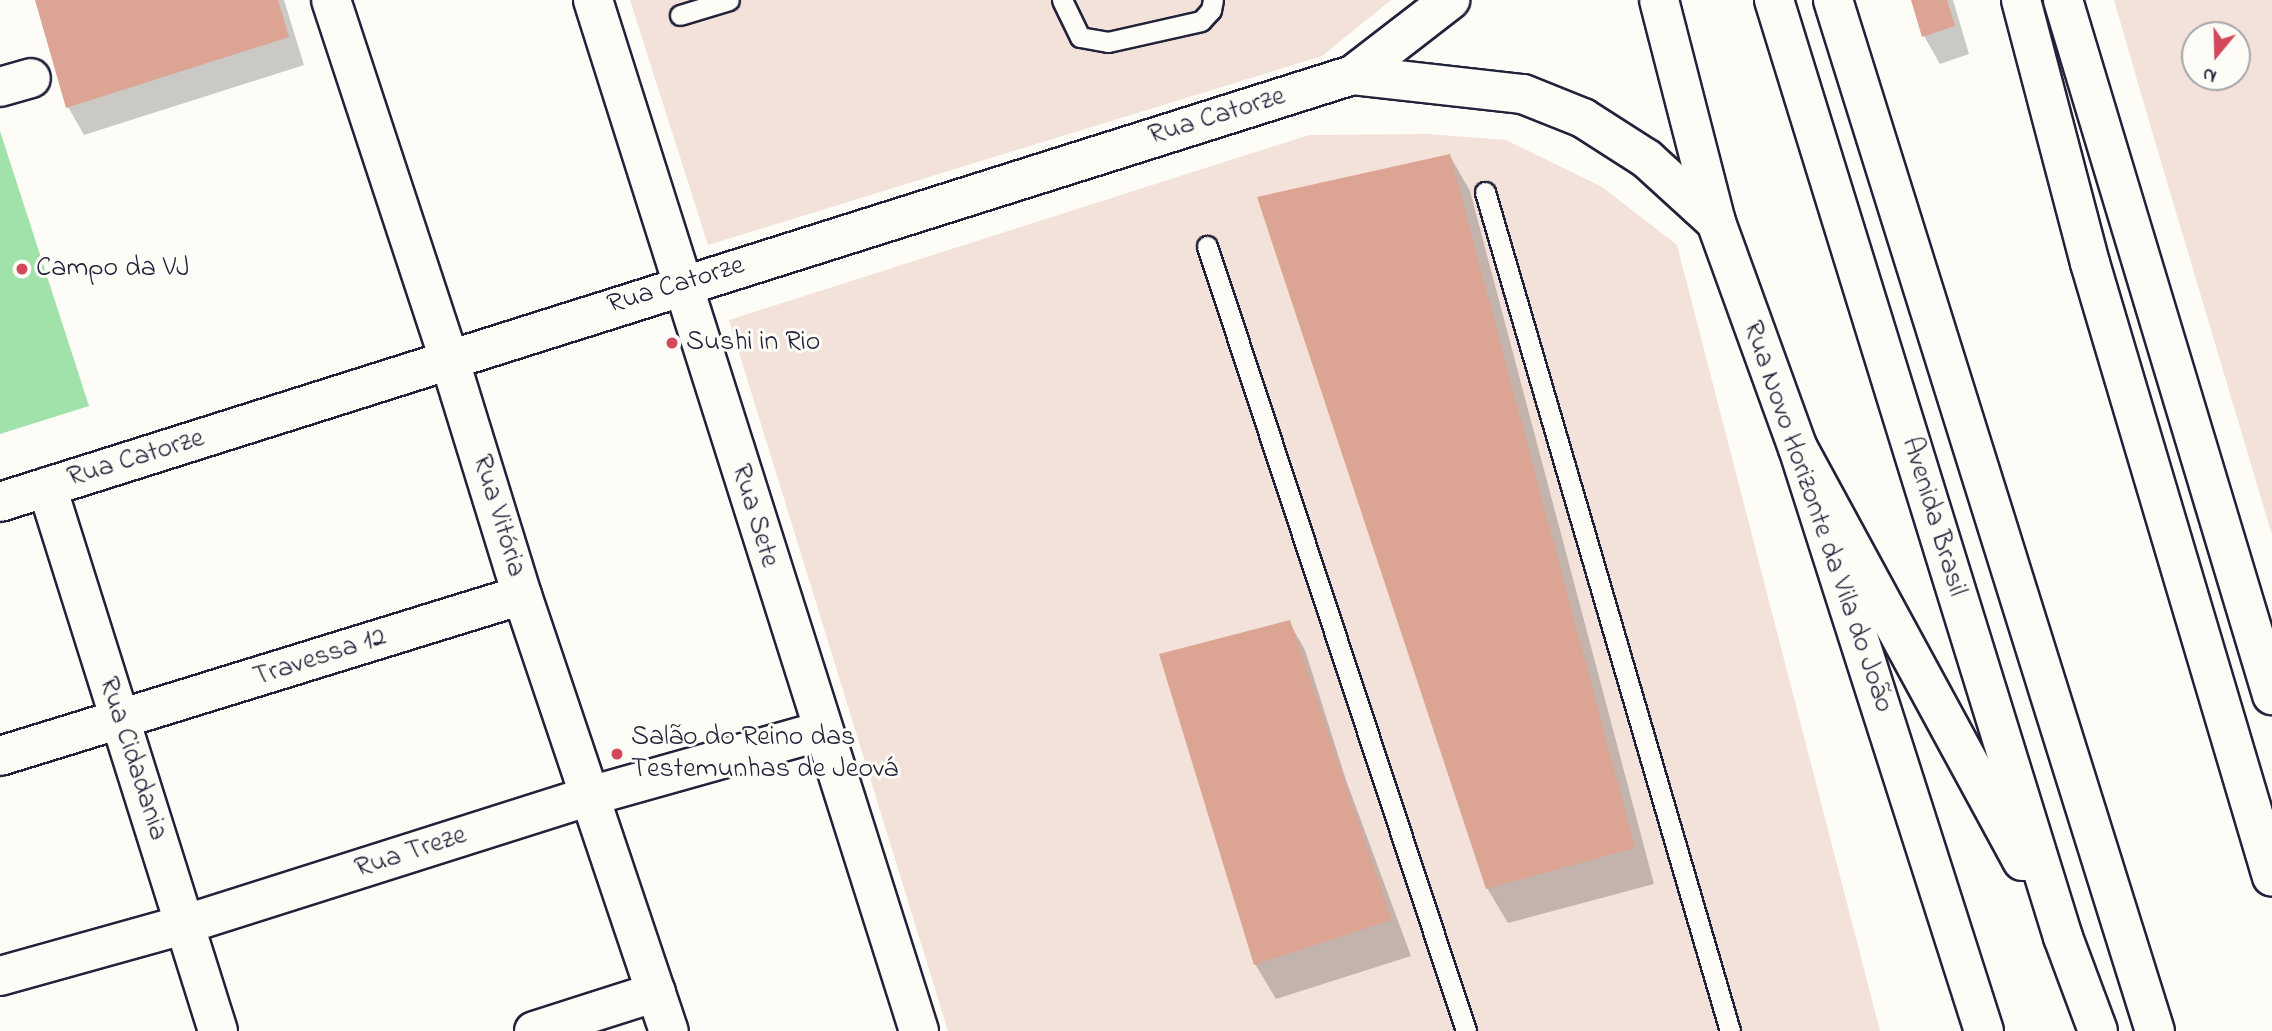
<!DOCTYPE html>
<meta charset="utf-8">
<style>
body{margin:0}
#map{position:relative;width:2272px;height:1031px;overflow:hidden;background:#fdfcf7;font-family:"Indie Flower",sans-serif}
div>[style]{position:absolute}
.built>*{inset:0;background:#f3e2d9}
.green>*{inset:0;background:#a1e2ab}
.shadow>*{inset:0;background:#0003}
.building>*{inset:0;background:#dba493}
.roads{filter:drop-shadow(2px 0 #22223b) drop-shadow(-2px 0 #22223b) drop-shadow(0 2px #22223b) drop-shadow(0 -2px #22223b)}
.lane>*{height:19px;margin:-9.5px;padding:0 9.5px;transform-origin:9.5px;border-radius:9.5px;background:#fdfcf7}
.street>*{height:38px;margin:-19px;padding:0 19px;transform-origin:19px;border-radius:19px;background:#fdfcf7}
.secondary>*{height:38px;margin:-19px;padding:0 19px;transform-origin:19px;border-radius:19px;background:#fdfcf7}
.highway>*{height:38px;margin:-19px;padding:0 19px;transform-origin:19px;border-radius:19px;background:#fdfcf7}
.dots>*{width:19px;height:19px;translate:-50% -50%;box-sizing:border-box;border:4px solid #fdfcf7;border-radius:50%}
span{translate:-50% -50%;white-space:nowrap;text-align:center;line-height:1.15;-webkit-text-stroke:6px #fdfcf7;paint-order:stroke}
.street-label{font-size:28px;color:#22223b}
.poi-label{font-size:28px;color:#22223b}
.left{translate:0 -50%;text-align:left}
.north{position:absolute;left:2181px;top:21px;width:70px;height:70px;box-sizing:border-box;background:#fdfcf7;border:2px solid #a5a5ac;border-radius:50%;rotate:199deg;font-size:19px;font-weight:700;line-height:28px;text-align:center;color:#22223b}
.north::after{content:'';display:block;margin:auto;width:24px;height:32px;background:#d1495b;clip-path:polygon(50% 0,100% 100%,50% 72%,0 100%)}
</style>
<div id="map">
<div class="built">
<div style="clip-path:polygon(630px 0,1391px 0,1322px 56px,708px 245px)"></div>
<div style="clip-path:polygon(evenodd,2114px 0,2272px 0,2272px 535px,2151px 128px,2114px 0,2195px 35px,2237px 35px,2237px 77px,2195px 77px,2195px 35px)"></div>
<div style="clip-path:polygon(1428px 134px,1506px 140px,1602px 187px,1677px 245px,1880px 1031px,948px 1031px,729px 320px,1309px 135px)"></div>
</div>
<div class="green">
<div style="clip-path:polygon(0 131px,89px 406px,0 434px)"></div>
</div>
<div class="shadow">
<div style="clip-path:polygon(36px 0,284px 0,304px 65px,84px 135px,68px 107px)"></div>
<div style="clip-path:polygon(1913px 0,1953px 0,1969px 54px,1940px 64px,1924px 36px)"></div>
<div style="clip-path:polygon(1450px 156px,1470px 191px,1654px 884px,1508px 923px,1487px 888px)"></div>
<div style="clip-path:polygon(1289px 622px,1305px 650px,1346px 780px,1411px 956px,1276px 999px,1255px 964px)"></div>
</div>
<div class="building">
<div style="clip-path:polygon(35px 0,278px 0,289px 37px,66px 108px)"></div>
<div style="clip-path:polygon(1911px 0,1947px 0,1955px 26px,1922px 37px)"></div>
<div style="clip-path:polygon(1450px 154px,1635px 848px,1486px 889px,1257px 197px)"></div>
<div style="clip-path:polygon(1290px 620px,1392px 920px,1254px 965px,1159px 654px)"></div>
</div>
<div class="roads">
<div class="lane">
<div style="left:1062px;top:0;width:41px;rotate:64.1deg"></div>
<div style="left:1080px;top:37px;width:28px;rotate:10deg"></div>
<div style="left:1108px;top:42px;width:95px;rotate:-12.7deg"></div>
<div style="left:1201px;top:21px;width:15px;rotate:-48deg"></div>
<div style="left:1211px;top:10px;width:10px;rotate:-79deg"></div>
<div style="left:680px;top:15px;width:51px;rotate:-17deg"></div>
<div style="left:1485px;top:192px;width:874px;rotate:73.72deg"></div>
<div style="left:1207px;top:246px;width:827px;rotate:71.74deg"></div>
</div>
<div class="street">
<div style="left:331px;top:0;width:377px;rotate:71.8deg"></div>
<div style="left:449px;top:358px;width:248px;rotate:72.9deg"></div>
<div style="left:522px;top:595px;width:460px;rotate:71.4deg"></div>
<div style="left:593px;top:0;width:1081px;rotate:72.45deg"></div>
<div style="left:0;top:87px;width:32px;rotate:-16deg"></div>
<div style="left:47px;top:487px;width:570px;rotate:72.55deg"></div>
<div style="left:0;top:756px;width:546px;rotate:-17.14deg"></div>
<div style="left:0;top:976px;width:193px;rotate:-15.6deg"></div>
<div style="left:186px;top:924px;width:424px;rotate:-17.6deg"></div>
<div style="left:590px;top:796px;width:241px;rotate:-15.7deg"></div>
<div style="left:534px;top:1031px;width:128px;rotate:-17.7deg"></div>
</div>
<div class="secondary">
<div style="left:1659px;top:0;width:229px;rotate:75.6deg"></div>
<div style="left:1716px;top:222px;width:240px;rotate:70.1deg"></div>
<div style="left:1798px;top:448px;width:612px;rotate:72.31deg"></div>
<div style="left:1353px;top:75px;width:171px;rotate:6.4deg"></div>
<div style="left:1523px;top:94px;width:65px;rotate:21.8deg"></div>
<div style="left:1583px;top:118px;width:76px;rotate:32.6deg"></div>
<div style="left:1647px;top:159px;width:93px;rotate:42.4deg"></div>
<div style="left:0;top:502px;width:1419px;rotate:-17.52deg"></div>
<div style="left:1353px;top:75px;width:123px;rotate:-37.7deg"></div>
</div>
<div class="highway">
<div style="left:1774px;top:0;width:981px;rotate:72.86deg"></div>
<div style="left:2063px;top:937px;width:100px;rotate:69.6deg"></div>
<div style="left:1833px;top:0;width:1080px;rotate:72.66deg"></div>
<div style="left:2021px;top:0;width:272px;rotate:75.3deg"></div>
<div style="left:2090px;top:263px;width:640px;rotate:73.49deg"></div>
<div style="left:2063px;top:0;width:726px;rotate:73.26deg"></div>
<div style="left:1798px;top:448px;width:470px;rotate:61.5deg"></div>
</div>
</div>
<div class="dots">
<div style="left:22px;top:269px;background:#d1495b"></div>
<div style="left:672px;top:343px;background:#d1495b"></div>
<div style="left:617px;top:754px;background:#d1495b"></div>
</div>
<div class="street-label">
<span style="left:1217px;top:117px;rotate:-17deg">Rua Catorze</span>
<span style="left:676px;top:286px;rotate:-17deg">Rua Catorze</span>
<span style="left:136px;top:459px;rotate:-17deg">Rua Catorze</span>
<span style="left:498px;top:516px;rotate:73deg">Rua Vitória</span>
<span style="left:754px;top:516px;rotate:73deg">Rua Sete</span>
<span style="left:1817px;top:517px;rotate:71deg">Rua Novo Horizonte da Vila do João</span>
<span style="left:1933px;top:517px;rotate:73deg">Avenida Brasil</span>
<span style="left:320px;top:658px;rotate:-18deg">Travessa 12</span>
<span style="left:132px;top:759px;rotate:72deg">Rua Cidadania</span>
<span style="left:411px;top:853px;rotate:-18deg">Rua Treze</span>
</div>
<div class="poi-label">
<span class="left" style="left:36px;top:269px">Campo da VJ</span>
<span class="left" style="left:686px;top:343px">Sushi in Rio</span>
<span class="left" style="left:631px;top:754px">Salão do Reino das<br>Testemunhas de Jeová</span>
</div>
<div class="north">N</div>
</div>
